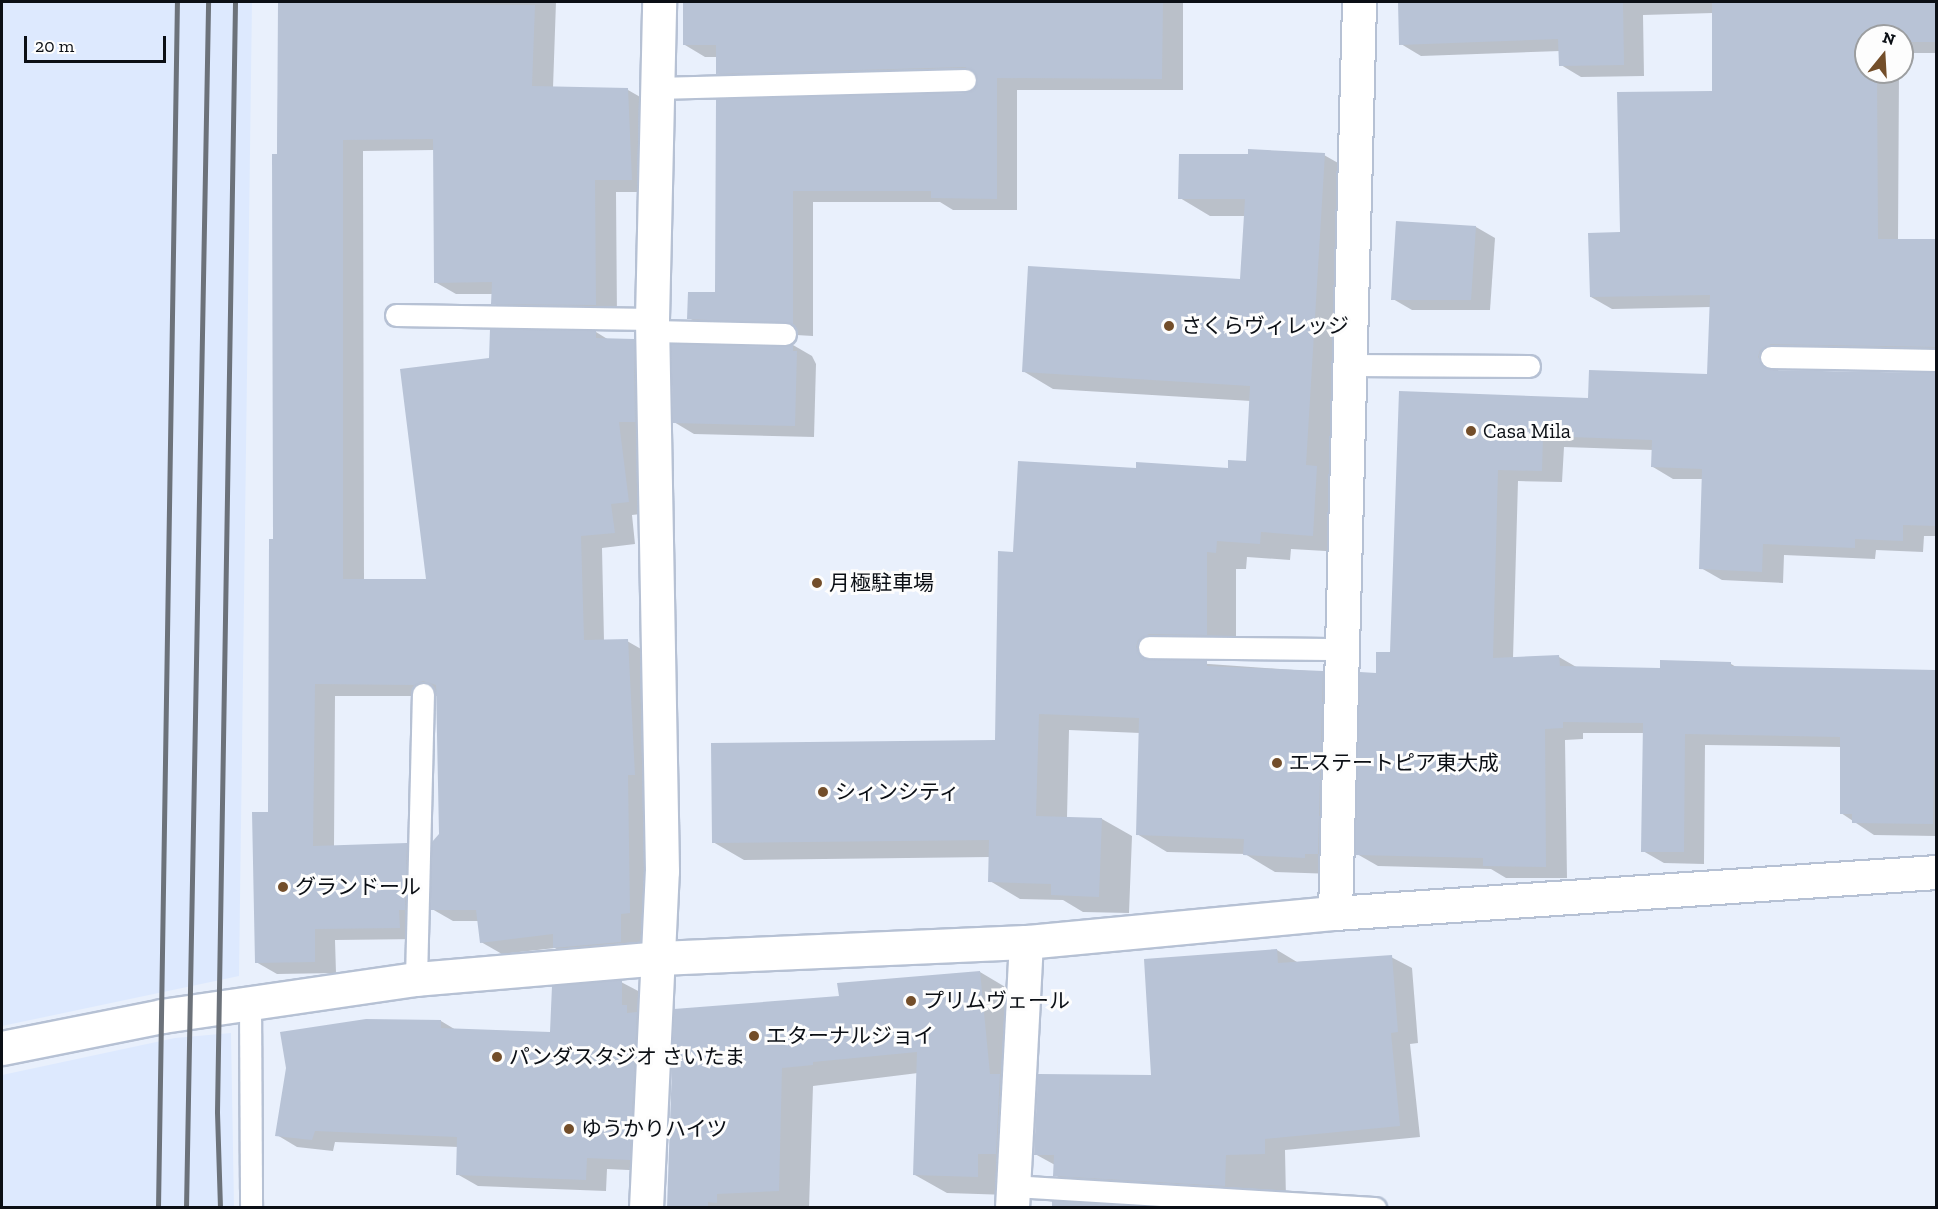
<!DOCTYPE html>
<meta charset="utf-8">
<style>
body{margin:0}
#map{position:relative;width:1938px;height:1209px;overflow:hidden;background:#e9f0fc;font-family:"Zilla Slab","Noto Sans JP",serif}
div>[style]{position:absolute}
.built>*{inset:0;background:#dde9fe}
.shadow>*{inset:0;background:#0003}
.building>*{inset:0;background:#b8c3d6}
.roads{filter:drop-shadow(2px 0 #b6c1d4) drop-shadow(-2px 0 #b6c1d4) drop-shadow(0 2px #b6c1d4) drop-shadow(0 -2px #b6c1d4)}
.service>*{height:21px;margin:-10.5px;padding:0 10.5px;transform-origin:10.5px;border-radius:10.5px;background:#fff}
.minor>*{height:33px;margin:-16.5px;padding:0 16.5px;transform-origin:16.5px;border-radius:16.5px;background:#fff}
.tertiary>*{height:33px;margin:-16.5px;padding:0 16.5px;transform-origin:16.5px;border-radius:16.5px;background:#fff}
.rail>*{height:4.5px;margin:-2.25px;padding:0 2.25px;transform-origin:2.25px;border-radius:2.25px;background:#6c727a}
.dots>*{width:16px;height:16px;translate:-50% -50%;box-sizing:border-box;border:3px solid #fdfdfd;border-radius:50%}
span{translate:-50% -50%;white-space:nowrap;text-align:center;line-height:1.15;-webkit-text-stroke:6px #fdfdfd;paint-order:stroke}
.poi-label{font-size:21px;color:#0b0f15}
.left{translate:0 -50%;text-align:left}
.frame{position:absolute;inset:0;border:3px solid #0b0f15;pointer-events:none}
.north{position:absolute;left:1854px;top:24px;width:60px;height:60px;box-sizing:border-box;background:#fdfdfd;border:2px solid #9c9ea0;border-radius:50%;rotate:18deg;font-size:16px;font-weight:700;line-height:24px;text-align:center;color:#0b0f15}
.north::after{content:'';display:block;margin:auto;width:21px;height:27px;background:#734e2a;clip-path:polygon(50% 0,100% 100%,50% 72%,0 100%)}
.scale{position:absolute;left:24px;top:36px;width:142px;height:27px;box-sizing:border-box;border:3px solid #0b0f15;border-top:0;padding-left:8px;font-size:18px;line-height:21px;white-space:nowrap;color:#0b0f15;-webkit-text-stroke:4px #fdfdfd;paint-order:stroke}
</style>
<div id="map">
<div class="built">
<div style="clip-path:polygon(2px 2px,252px 2px,239px 976px,2px 1026px)"></div>
<div style="clip-path:polygon(231px 1033px,234px 1207px,2px 1207px,2px 1075px,175px 1038px)"></div>
</div>
<div class="shadow">
<div style="clip-path:polygon(279px 2px,556px 2px,553px 88px,628px 90px,649px 102px,652px 192px,616px 192px,617px 317px,514px 315px,493px 303px,493px 294px,456px 294px,435px 282px,434px 150px,363px 151px,364px 580px,427px 580px,490px 359px,596px 332px,609px 340px,633px 341px,654px 353px,649px 513px,632px 515px,635px 544px,602px 548px,604px 641px,627px 641px,648px 653px,650px 925px,641px 925px,642px 954px,575px 960px,555px 948px,502px 954px,481px 942px,478px 921px,453px 921px,432px 909px,440px 834px,438px 696px,335px 696px,334px 847px,406px 844px,427px 856px,420px 939px,335px 940px,336px 973px,277px 974px,256px 962px,270px 813px)"></div>
<div style="clip-path:polygon(685px 2px,1183px 2px,1183px 90px,1017px 90px,1017px 210px,953px 210px,940px 202px,813px 202px,813px 336px,710px 330px,689px 318px,716px 293px,718px 101px,966px 94px,977px 88px,979px 79px,739px 85px,718px 73px,718px 57px,705px 57px,685px 45px)"></div>
<div style="clip-path:polygon(1400px 2px,1936px 2px,1936px 53px,1902px 53px,1902px 36px,1866px 36px,1866px 72px,1899px 72px,1898px 241px,1936px 241px,1936px 358px,1781px 362px,1778px 371px,1936px 374px,1936px 536px,1924px 536px,1923px 552px,1876px 550px,1875px 559px,1784px 555px,1783px 583px,1722px 580px,1701px 568px,1704px 479px,1673px 479px,1653px 467px,1653px 450px,1564px 447px,1562px 482px,1518px 481px,1513px 659px,1559px 657px,1578px 668px,1662px 669px,1731px 664px,1738px 668px,1936px 671px,1936px 836px,1874px 835px,1841px 813px,1842px 747px,1705px 745px,1704px 864px,1664px 863px,1643px 851px,1644px 733px,1583px 733px,1583px 739px,1565px 740px,1567px 878px,1506px 878px,1491px 869px,1378px 866px,1357px 854px,1377px 674px,1391px 653px,1401px 393px,1590px 399px,1709px 376px,1711px 307px,1612px 309px,1591px 297px,1622px 234px,1714px 92px,1713px 13px,1643px 15px,1644px 76px,1581px 77px,1561px 65px,1560px 51px,1421px 56px,1401px 44px)"></div>
<div style="clip-path:polygon(1324px 155px,1354px 172px,1343px 552px,1291px 549px,1290px 560px,1247px 557px,1246px 569px,1236px 569px,1236px 651px,1168px 657px,1167px 661px,1322px 672px,1352px 690px,1334px 874px,1275px 872px,1245px 854px,1167px 852px,1137px 834px,1140px 733px,1069px 730px,1067px 818px,1102px 819px,1132px 836px,1129px 913px,1083px 912px,1063px 900px,1020px 899px,990px 881px,990px 857px,744px 860px,713px 842px,996px 741px,1014px 554px,1137px 470px,1229px 469px,1248px 463px,1251px 401px,1053px 389px,1023px 371px,1242px 281px,1246px 216px,1210px 216px,1180px 198px)"></div>
<div style="clip-path:polygon(1476px 227px,1495px 238px,1490px 310px,1412px 310px,1393px 299px)"></div>
<div style="clip-path:polygon(793px 345px,812px 356px,816px 364px,814px 437px,694px 434px,674px 422px)"></div>
<div style="clip-path:polygon(1277px 950px,1297px 962px,1391px 957px,1412px 968px,1418px 1043px,1410px 1044px,1420px 1137px,1285px 1150px,1286px 1199px,1075px 1187px,1055px 1175px,1055px 1165px,1035px 1154px,1153px 1076px)"></div>
<div style="clip-path:polygon(980px 972px,1012px 991px,1009px 1195px,947px 1193px,915px 1175px,918px 1073px,813px 1086px,809px 1208px,669px 1208px,676px 1010px,840px 998px,839px 985px)"></div>
<div style="clip-path:polygon(621px 982px,642px 993px,650px 1171px,607px 1169px,606px 1191px,478px 1186px,457px 1174px,458px 1147px,335px 1142px,333px 1151px,297px 1147px,277px 1135px,441px 1021px,456px 1030px,551px 1033px)"></div>
</div>
<div class="building">
<div style="clip-path:polygon(278px 2px,535px 5px,532px 86px,628px 88px,632px 180px,595px 180px,596px 305px,491px 304px,492px 282px,434px 283px,433px 139px,343px 140px,343px 579px,426px 579px,400px 369px,489px 358px,490px 329px,596px 331px,596px 338px,634px 339px,635px 422px,619px 422px,629px 502px,611px 504px,615px 533px,581px 536px,584px 640px,628px 639px,635px 775px,628px 775px,630px 913px,621px 914px,621px 942px,553px 948px,553px 934px,480px 943px,476px 910px,430px 910px,432px 842px,439px 834px,436px 685px,423px 681px,414px 685px,315px 684px,313px 846px,407px 843px,405px 910px,399px 910px,400px 928px,315px 929px,315px 962px,255px 963px,252px 812px,268px 812px,269px 539px,273px 539px,272px 154px,277px 154px)"></div>
<div style="clip-path:polygon(683px 2px,1163px 2px,1162px 79px,997px 78px,997px 199px,931px 198px,931px 191px,793px 191px,793px 324px,687px 319px,688px 292px,715px 292px,716px 99px,965px 93px,972px 91px,978px 80px,976px 73px,965px 67px,716px 74px,716px 45px,683px 45px)"></div>
<div style="clip-path:polygon(1398px 2px,1623px 2px,1624px 65px,1559px 66px,1558px 39px,1399px 45px)"></div>
<div style="clip-path:polygon(1712px 2px,1936px 2px,1936px 42px,1902px 42px,1902px 36px,1866px 36px,1866px 72px,1877px 72px,1878px 239px,1936px 239px,1936px 347px,1771px 344px,1760px 350px,1758px 357px,1764px 368px,1771px 370px,1936px 373px,1936px 526px,1903px 525px,1903px 541px,1855px 539px,1855px 548px,1763px 544px,1762px 572px,1699px 569px,1702px 469px,1651px 467px,1652px 440px,1543px 436px,1542px 471px,1498px 470px,1493px 658px,1559px 655px,1560px 666px,1660px 668px,1660px 660px,1731px 662px,1731px 666px,1936px 670px,1933px 824px,1852px 823px,1852px 814px,1840px 814px,1840px 737px,1685px 734px,1684px 852px,1641px 852px,1643px 723px,1563px 722px,1563px 728px,1545px 729px,1546px 867px,1483px 866px,1483px 858px,1355px 855px,1360px 672px,1376px 673px,1376px 652px,1390px 652px,1399px 391px,1588px 398px,1589px 370px,1707px 374px,1710px 295px,1590px 297px,1588px 233px,1620px 232px,1617px 92px,1712px 91px)"></div>
<div style="clip-path:polygon(1248px 149px,1325px 153px,1306px 465px,1317px 466px,1313px 536px,1261px 532px,1260px 544px,1217px 541px,1216px 553px,1207px 552px,1207px 635px,1149px 634px,1138px 640px,1136px 647px,1142px 658px,1149px 660px,1207px 660px,1207px 666px,1323px 671px,1318px 854px,1305px 854px,1305px 858px,1243px 855px,1244px 839px,1136px 835px,1139px 718px,1039px 714px,1036px 816px,1102px 818px,1099px 897px,1051px 895px,1051px 884px,988px 882px,989px 840px,712px 843px,711px 743px,995px 740px,998px 551px,1013px 552px,1018px 461px,1136px 468px,1136px 462px,1228px 468px,1228px 460px,1246px 461px,1250px 386px,1022px 372px,1028px 266px,1240px 279px,1245px 199px,1178px 199px,1179px 154px,1248px 154px)"></div>
<div style="clip-path:polygon(1396px 221px,1476px 226px,1471px 300px,1391px 300px)"></div>
<div style="clip-path:polygon(671px 344px,785px 347px,793px 344px,793px 351px,797px 351px,795px 426px,673px 423px)"></div>
<div style="clip-path:polygon(1277px 949px,1278px 963px,1392px 955px,1398px 1032px,1391px 1033px,1400px 1126px,1265px 1139px,1265px 1154px,1226px 1155px,1225px 1186px,1053px 1176px,1054px 1155px,1034px 1155px,1038px 1074px,1151px 1075px,1144px 959px)"></div>
<div style="clip-path:polygon(980px 971px,990px 1074px,1000px 1074px,996px 1154px,978px 1154px,978px 1177px,913px 1175px,917px 1052px,813px 1062px,813px 1065px,782px 1068px,779px 1191px,717px 1194px,717px 1203px,708px 1202px,708px 1208px,667px 1208px,674px 1009px,839px 996px,837px 983px)"></div>
<div style="clip-path:polygon(622px 980px,622px 1005px,627px 1005px,627px 1013px,637px 1012px,630px 1160px,587px 1158px,586px 1180px,456px 1175px,457px 1137px,315px 1131px,312px 1140px,275px 1136px,286px 1068px,280px 1032px,366px 1019px,441px 1020px,441px 1028px,550px 1032px,552px 986px)"></div>
<div style="clip-path:polygon(1052px 1201px,1157px 1208px,1052px 1208px)"></div>
</div>
<div class="roads">
<div class="service">
<div style="left:657px;top:88px;width:308px;rotate:-1.5deg"></div>
<div style="left:396px;top:315px;width:256px;rotate:0.9deg"></div>
<div style="left:653px;top:331px;width:132px;rotate:1.3deg"></div>
<div style="left:1771px;top:357px;width:165px;rotate:1deg"></div>
<div style="left:1349px;top:365px;width:180px;rotate:0.3deg"></div>
<div style="left:1149px;top:647px;width:193px;rotate:0.6deg"></div>
<div style="left:416px;top:979px;width:285px;rotate:-88.6deg"></div>
<div style="left:250px;top:1002px;width:206px;rotate:89.7deg"></div>
<div style="left:1013px;top:1186px;width:363px;rotate:3.5deg"></div>
</div>
<div class="minor">
<div style="left:1335px;top:913px;width:911px;rotate:-88.49deg"></div>
<div style="left:646px;top:1208px;width:337px;rotate:-87.3deg"></div>
<div style="left:662px;top:871px;width:552px;rotate:-91.04deg"></div>
<div style="left:652px;top:319px;width:317px;rotate:-88.7deg"></div>
<div style="left:1012px;top:1208px;width:266px;rotate:-87deg"></div>
</div>
<div class="tertiary">
<div style="left:2px;top:1048px;width:163px;rotate:-11.3deg"></div>
<div style="left:162px;top:1016px;width:257px;rotate:-8.3deg"></div>
<div style="left:416px;top:979px;width:244px;rotate:-4.9deg"></div>
<div style="left:659px;top:958px;width:367px;rotate:-2.5deg"></div>
<div style="left:1026px;top:942px;width:310px;rotate:-5.4deg"></div>
<div style="left:1335px;top:913px;width:602px;rotate:-3.9deg"></div>
</div>
</div>
<div class="rail">
<div style="left:158px;top:1208px;width:1206px;rotate:-89.1deg"></div>
<div style="left:186px;top:1208px;width:1206px;rotate:-88.95deg"></div>
<div style="left:220px;top:1208px;width:96px;rotate:-91.8deg"></div>
<div style="left:217px;top:1112px;width:1110px;rotate:-89.07deg"></div>
</div>
<div class="dots">
<div style="left:1169px;top:326px;background:#734e2a"></div>
<div style="left:1471px;top:431px;background:#734e2a"></div>
<div style="left:817px;top:583px;background:#734e2a"></div>
<div style="left:1277px;top:763px;background:#734e2a"></div>
<div style="left:823px;top:792px;background:#734e2a"></div>
<div style="left:283px;top:887px;background:#734e2a"></div>
<div style="left:911px;top:1001px;background:#734e2a"></div>
<div style="left:754px;top:1036px;background:#734e2a"></div>
<div style="left:497px;top:1057px;background:#734e2a"></div>
<div style="left:569px;top:1129px;background:#734e2a"></div>
</div>
<div class="poi-label">
<span class="left" style="left:1181px;top:326px">さくらヴィレッジ</span>
<span class="left" style="left:1483px;top:431px">Casa Mila</span>
<span class="left" style="left:829px;top:583px">月極駐車場</span>
<span class="left" style="left:1289px;top:763px">エステートピア東大成</span>
<span class="left" style="left:835px;top:792px">シィンシティ</span>
<span class="left" style="left:295px;top:887px">グランドール</span>
<span class="left" style="left:923px;top:1001px">プリムヴェール</span>
<span class="left" style="left:766px;top:1036px">エターナルジョイ</span>
<span class="left" style="left:509px;top:1057px">パンダスタジオ さいたま</span>
<span class="left" style="left:581px;top:1129px">ゆうかりハイツ</span>
</div>
<div class="frame"></div>
<div class="north">N</div>
<div class="scale">20 m</div>
</div>
